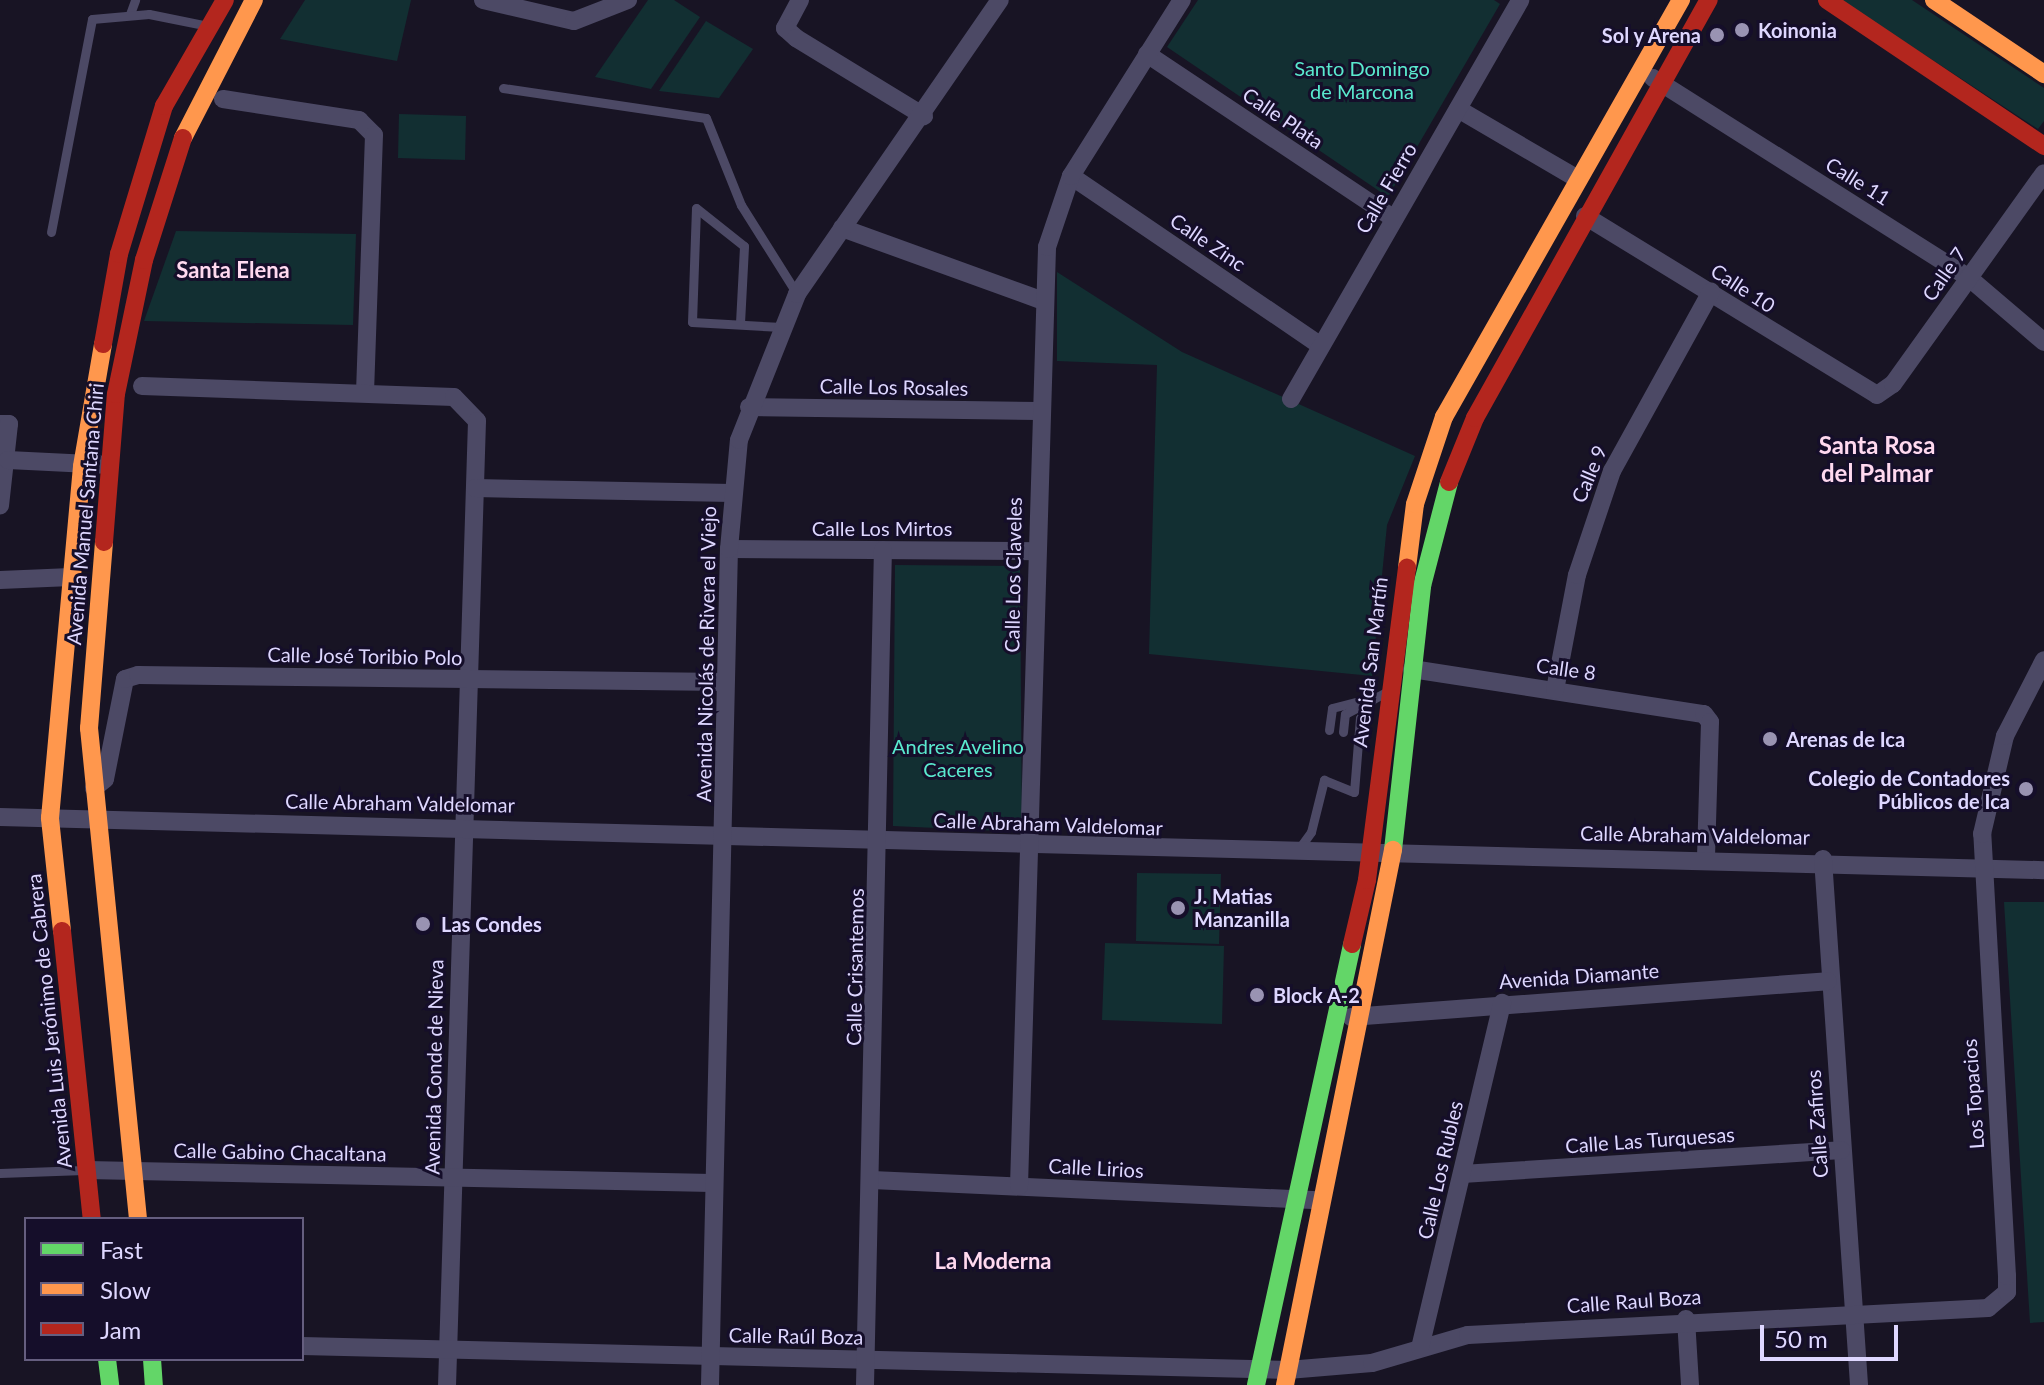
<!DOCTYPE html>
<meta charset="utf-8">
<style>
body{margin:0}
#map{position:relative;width:2044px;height:1385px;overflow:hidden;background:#181424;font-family:Lato,sans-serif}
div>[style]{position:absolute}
.green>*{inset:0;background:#122f32}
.lane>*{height:9px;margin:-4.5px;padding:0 4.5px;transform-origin:4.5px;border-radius:4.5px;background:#4c4965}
.street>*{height:18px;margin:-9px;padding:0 9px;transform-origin:9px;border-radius:9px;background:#4c4965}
.fast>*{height:18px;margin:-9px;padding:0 9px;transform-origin:9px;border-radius:9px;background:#63d668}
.slow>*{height:18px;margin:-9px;padding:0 9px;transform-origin:9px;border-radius:9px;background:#ff974d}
.jam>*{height:18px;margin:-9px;padding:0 9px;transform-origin:9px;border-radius:9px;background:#b3261e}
.dots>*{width:22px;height:22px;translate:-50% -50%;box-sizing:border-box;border:4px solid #150e2a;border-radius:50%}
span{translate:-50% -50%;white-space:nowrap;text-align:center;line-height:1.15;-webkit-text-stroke:6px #150e2a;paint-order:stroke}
.poi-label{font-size:20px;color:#ded7ff;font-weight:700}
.left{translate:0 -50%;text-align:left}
.right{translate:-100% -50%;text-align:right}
.park-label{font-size:20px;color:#5ae9ce}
.street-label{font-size:20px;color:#ded7ff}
.neighbourhood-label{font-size:22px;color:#ffd9ef;font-weight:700}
.quarter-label{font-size:24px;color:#ffd9ef;font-weight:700}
.legend{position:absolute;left:24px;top:1217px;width:280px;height:144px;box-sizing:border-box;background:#150e2a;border:2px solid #655e7f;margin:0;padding:10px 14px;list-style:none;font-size:24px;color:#ded7ff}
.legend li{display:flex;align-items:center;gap:16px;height:40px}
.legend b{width:40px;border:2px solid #655e7f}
.scale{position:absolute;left:1760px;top:1325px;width:138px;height:36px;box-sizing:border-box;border:4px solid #ded7ff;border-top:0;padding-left:10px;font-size:24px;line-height:28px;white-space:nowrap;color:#ded7ff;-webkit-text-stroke:6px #150e2a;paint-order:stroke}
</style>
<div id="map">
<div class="green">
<div style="clip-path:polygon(305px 0,411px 0,397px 61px,280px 39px)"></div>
<div style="clip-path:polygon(648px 0,674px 0,700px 17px,651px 89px,595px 77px)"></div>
<div style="clip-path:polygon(1198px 0,1494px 0,1500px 4px,1388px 197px,1167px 47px)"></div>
<div style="clip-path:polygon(1841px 0,1912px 0,2044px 88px,2044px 121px,2038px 129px)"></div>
<div style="clip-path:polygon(706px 21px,753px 49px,719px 98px,659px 91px)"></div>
<div style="clip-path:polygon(399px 114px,466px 116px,465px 160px,398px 158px)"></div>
<div style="clip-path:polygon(176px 231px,356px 234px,353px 325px,144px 321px)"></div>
<div style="clip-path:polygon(1057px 272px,1182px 352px,1415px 456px,1387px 525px,1372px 676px,1149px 654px,1157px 365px,1057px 361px)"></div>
<div style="clip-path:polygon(895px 565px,1020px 566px,1022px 832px,893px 826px)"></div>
<div style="clip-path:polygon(1137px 873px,1221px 874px,1219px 944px,1136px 941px)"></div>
<div style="clip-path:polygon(2004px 902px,2044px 902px,2044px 1322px,2030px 1323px)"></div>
<div style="clip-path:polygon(1105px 943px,1224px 946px,1222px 1024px,1102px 1020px)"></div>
</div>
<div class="lane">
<div style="left:130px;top:14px;width:15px;rotate:-70deg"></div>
<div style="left:503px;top:88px;width:205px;rotate:8.4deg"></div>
<div style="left:706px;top:118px;width:94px;rotate:68.1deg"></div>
<div style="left:741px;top:205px;width:105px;rotate:57.8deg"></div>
<div style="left:51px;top:232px;width:217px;rotate:-79.1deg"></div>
<div style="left:92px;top:19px;width:57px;rotate:-5deg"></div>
<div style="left:149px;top:14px;width:60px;rotate:11.5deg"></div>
<div style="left:740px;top:323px;width:77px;rotate:-87deg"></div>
<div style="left:744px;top:246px;width:61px;rotate:-141.6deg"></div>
<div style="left:696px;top:208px;width:114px;rotate:92deg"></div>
<div style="left:692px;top:322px;width:90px;rotate:3.2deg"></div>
<div style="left:1329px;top:730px;width:22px;rotate:-82deg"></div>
<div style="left:1332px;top:708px;width:25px;rotate:-14deg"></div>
<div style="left:1343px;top:732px;width:18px;rotate:-84deg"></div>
<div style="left:1345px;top:714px;width:49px;rotate:-28.1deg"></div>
<div style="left:1298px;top:850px;width:22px;rotate:-54deg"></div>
<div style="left:1311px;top:832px;width:54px;rotate:-76deg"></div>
<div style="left:1324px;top:780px;width:32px;rotate:22deg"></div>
<div style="left:1354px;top:792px;width:74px;rotate:-85.4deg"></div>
<div style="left:1360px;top:718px;width:22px;rotate:-56deg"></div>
<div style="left:0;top:1173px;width:84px;rotate:-2deg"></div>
</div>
<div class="street">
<div style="left:483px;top:0;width:93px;rotate:13deg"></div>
<div style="left:574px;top:21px;width:58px;rotate:-21.3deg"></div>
<div style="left:800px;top:0;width:32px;rotate:118deg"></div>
<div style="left:785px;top:28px;width:15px;rotate:42deg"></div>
<div style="left:796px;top:38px;width:150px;rotate:31.4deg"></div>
<div style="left:1147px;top:54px;width:297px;rotate:33.7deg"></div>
<div style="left:1653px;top:78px;width:373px;rotate:32.3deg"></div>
<div style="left:1968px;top:277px;width:100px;rotate:40.5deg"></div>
<div style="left:223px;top:99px;width:138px;rotate:8.8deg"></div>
<div style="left:359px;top:120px;width:21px;rotate:45deg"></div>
<div style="left:374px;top:135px;width:257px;rotate:92deg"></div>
<div style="left:1458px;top:109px;width:139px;rotate:30.3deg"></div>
<div style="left:1071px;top:176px;width:301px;rotate:34.2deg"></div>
<div style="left:1585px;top:216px;width:342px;rotate:31.5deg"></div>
<div style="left:1877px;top:395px;width:19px;rotate:-35deg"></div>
<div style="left:1893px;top:384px;width:259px;rotate:-54.4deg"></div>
<div style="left:842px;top:228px;width:215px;rotate:19.9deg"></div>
<div style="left:142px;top:386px;width:312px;rotate:2deg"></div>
<div style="left:454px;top:397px;width:33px;rotate:46deg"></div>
<div style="left:477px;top:421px;width:964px;rotate:91.78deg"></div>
<div style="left:1291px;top:399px;width:460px;rotate:-60.1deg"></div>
<div style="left:749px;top:407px;width:290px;rotate:0.8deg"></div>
<div style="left:0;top:424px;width:9px"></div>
<div style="left:9px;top:424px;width:82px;rotate:96.3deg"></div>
<div style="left:8px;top:460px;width:102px;rotate:2.8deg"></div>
<div style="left:475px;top:488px;width:257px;rotate:1.1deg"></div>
<div style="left:729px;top:549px;width:307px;rotate:0.4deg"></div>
<div style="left:0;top:580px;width:71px;rotate:-2.4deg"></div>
<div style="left:1412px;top:669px;width:295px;rotate:8.8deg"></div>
<div style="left:1704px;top:714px;width:10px;rotate:53deg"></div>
<div style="left:1710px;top:722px;width:134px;rotate:91.7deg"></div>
<div style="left:1555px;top:690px;width:117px;rotate:-79.2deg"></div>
<div style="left:1577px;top:575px;width:110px;rotate:-71.4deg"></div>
<div style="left:1612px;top:471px;width:205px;rotate:-61.1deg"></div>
<div style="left:94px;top:788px;width:14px;rotate:-39deg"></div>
<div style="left:105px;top:779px;width:102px;rotate:-78.7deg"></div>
<div style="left:125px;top:679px;width:14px;rotate:-17deg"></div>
<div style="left:138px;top:675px;width:587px;rotate:0.68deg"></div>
<div style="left:0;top:817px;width:2045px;rotate:1.49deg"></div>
<div style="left:1823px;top:859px;width:527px;rotate:86.08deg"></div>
<div style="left:1351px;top:1017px;width:478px;rotate:-4.3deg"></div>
<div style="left:87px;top:1170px;width:625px;rotate:1.19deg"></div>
<div style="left:1462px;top:1174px;width:380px;rotate:-3.6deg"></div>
<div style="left:872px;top:1180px;width:446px;rotate:2.6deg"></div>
<div style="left:1019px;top:1186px;width:939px;rotate:-88.29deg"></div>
<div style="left:1047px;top:247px;width:75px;rotate:-71.3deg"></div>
<div style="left:1071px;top:176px;width:208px;rotate:-57.8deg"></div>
<div style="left:1686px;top:1319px;width:66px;rotate:86.5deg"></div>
<div style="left:302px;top:1346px;width:986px;rotate:1.39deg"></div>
<div style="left:1288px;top:1370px;width:84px;rotate:-4.8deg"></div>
<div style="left:1372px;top:1363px;width:100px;rotate:-16.3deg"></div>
<div style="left:1468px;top:1335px;width:521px;rotate:-2.97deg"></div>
<div style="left:1988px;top:1308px;width:25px;rotate:-40deg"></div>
<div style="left:2007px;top:1292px;width:16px;rotate:-90deg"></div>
<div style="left:2007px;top:1276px;width:443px;rotate:-93.2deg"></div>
<div style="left:1982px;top:834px;width:101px;rotate:-76.8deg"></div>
<div style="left:2005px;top:736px;width:85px;rotate:-62.8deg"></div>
<div style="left:1420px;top:1348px;width:355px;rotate:-76.6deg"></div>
<div style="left:710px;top:1385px;width:836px;rotate:-88.7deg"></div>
<div style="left:729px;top:549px;width:109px;rotate:-84.8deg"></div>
<div style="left:739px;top:440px;width:157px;rotate:-68.3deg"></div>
<div style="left:797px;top:294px;width:357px;rotate:-55.4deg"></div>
<div style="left:865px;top:1385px;width:835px;rotate:-88.77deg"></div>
</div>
<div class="fast">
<div style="left:1393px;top:850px;width:266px;rotate:-83.7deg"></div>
<div style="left:1422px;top:586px;width:107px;rotate:-75.4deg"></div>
<div style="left:107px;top:1359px;width:26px;rotate:83deg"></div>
<div style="left:152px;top:1359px;width:26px;rotate:86deg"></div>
<div style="left:1256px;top:1385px;width:451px;rotate:-77.7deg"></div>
</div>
<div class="slow">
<div style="left:1934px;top:0;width:133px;rotate:33.9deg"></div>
<div style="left:183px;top:138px;width:155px;rotate:-62.8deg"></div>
<div style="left:104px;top:542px;width:187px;rotate:94.6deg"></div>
<div style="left:89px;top:728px;width:493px;rotate:84.3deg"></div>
<div style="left:1407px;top:568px;width:64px;rotate:-82.9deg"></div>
<div style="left:1415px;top:504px;width:92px;rotate:-71.6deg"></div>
<div style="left:1444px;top:417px;width:480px;rotate:-60.4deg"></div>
<div style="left:62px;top:931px;width:114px;rotate:-96.1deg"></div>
<div style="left:50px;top:818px;width:353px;rotate:-84.8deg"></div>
<div style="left:82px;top:466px;width:124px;rotate:-80.2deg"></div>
<div style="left:1285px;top:1385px;width:546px;rotate:-78.59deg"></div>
</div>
<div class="jam">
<div style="left:1827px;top:0;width:262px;rotate:33.9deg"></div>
<div style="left:103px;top:344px;width:91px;rotate:-79.9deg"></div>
<div style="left:119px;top:254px;width:155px;rotate:-73.1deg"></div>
<div style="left:164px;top:106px;width:122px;rotate:-60.1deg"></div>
<div style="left:1449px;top:482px;width:69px;rotate:-67.9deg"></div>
<div style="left:1475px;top:418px;width:479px;rotate:-60.8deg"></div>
<div style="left:104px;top:542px;width:148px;rotate:-85.4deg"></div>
<div style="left:116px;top:394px;width:137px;rotate:-78.2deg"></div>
<div style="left:144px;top:260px;width:128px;rotate:-72.3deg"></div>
<div style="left:62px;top:931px;width:290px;rotate:84.1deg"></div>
<div style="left:1352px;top:944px;width:66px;rotate:-76.8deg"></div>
<div style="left:1367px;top:880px;width:315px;rotate:-82.7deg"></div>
</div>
<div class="dots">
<div style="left:1742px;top:30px;background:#9993b2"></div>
<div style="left:1717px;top:35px;background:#9993b2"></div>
<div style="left:1770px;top:739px;background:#9993b2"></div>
<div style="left:2026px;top:789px;background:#9993b2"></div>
<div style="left:1178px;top:908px;background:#9993b2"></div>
<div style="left:423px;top:924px;background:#9993b2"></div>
<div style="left:1257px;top:995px;background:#9993b2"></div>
</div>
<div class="poi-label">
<span class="left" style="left:1758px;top:30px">Koinonia</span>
<span class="right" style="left:1701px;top:35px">Sol y Arena</span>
<span class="left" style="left:1786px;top:739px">Arenas de Ica</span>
<span class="right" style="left:2010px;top:790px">Colegio de Contadores<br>Públicos de Ica</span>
<span class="left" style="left:1194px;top:908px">J. Matias<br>Manzanilla</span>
<span class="left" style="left:441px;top:924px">Las Condes</span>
<span class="left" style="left:1273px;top:995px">Block A-2</span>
</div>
<div class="park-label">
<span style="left:1362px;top:80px">Santo Domingo<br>de Marcona</span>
<span style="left:958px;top:758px">Andres Avelino<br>Caceres</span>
</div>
<div class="street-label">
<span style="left:1283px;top:118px;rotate:34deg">Calle Plata</span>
<span style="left:1858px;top:181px;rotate:32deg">Calle 11</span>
<span style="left:1386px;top:188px;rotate:-60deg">Calle Fierro</span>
<span style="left:1208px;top:242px;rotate:34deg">Calle Zinc</span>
<span style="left:1944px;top:274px;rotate:-55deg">Calle 7</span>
<span style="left:1743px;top:288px;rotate:33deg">Calle 10</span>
<span style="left:894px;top:387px;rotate:1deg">Calle Los Rosales</span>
<span style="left:1589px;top:474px;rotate:-67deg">Calle 9</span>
<span style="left:85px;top:514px;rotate:-85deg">Avenida Manuel Santana Chiri</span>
<span style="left:882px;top:528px">Calle Los Mirtos</span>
<span style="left:1013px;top:575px;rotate:-89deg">Calle Los Claveles</span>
<span style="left:706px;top:654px;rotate:-89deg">Avenida Nicolás de Rivera el Viejo</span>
<span style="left:365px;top:656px;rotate:1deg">Calle José Toribio Polo</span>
<span style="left:1370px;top:662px;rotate:-83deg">Avenida San Martín</span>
<span style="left:1566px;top:669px;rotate:8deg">Calle 8</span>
<span style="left:400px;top:803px;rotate:1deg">Calle Abraham Valdelomar</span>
<span style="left:1048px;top:824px;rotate:2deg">Calle Abraham Valdelomar</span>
<span style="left:1695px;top:835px;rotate:1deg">Calle Abraham Valdelomar</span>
<span style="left:855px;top:967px;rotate:-89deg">Calle Crisantemos</span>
<span style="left:1579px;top:976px;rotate:-4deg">Avenida Diamante</span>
<span style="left:49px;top:1021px;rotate:-96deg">Avenida Luis Jerónimo de Cabrera</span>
<span style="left:434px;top:1067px;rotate:-89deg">Avenida Conde de Nieva</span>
<span style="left:1973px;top:1094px;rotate:-94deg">Los Topacios</span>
<span style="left:1817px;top:1124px;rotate:-94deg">Calle Zafiros</span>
<span style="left:1650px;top:1140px;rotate:-4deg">Calle Las Turquesas</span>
<span style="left:280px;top:1152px;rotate:1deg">Calle Gabino Chacaltana</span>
<span style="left:1096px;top:1168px;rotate:3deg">Calle Lirios</span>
<span style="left:1440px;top:1170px;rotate:-77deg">Calle Los Rubles</span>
<span style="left:1634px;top:1301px;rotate:-4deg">Calle Raul Boza</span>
<span style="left:796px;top:1336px;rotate:1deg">Calle Raúl Boza</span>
</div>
<div class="neighbourhood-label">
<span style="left:233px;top:270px">Santa Elena</span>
<span style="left:993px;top:1261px">La Moderna</span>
</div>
<div class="quarter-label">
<span style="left:1877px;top:459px">Santa Rosa<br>del Palmar</span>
</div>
<ul class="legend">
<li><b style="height:10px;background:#63d668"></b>Fast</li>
<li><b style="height:10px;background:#ff974d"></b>Slow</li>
<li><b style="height:10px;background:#b3261e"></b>Jam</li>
</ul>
<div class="scale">50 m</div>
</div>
